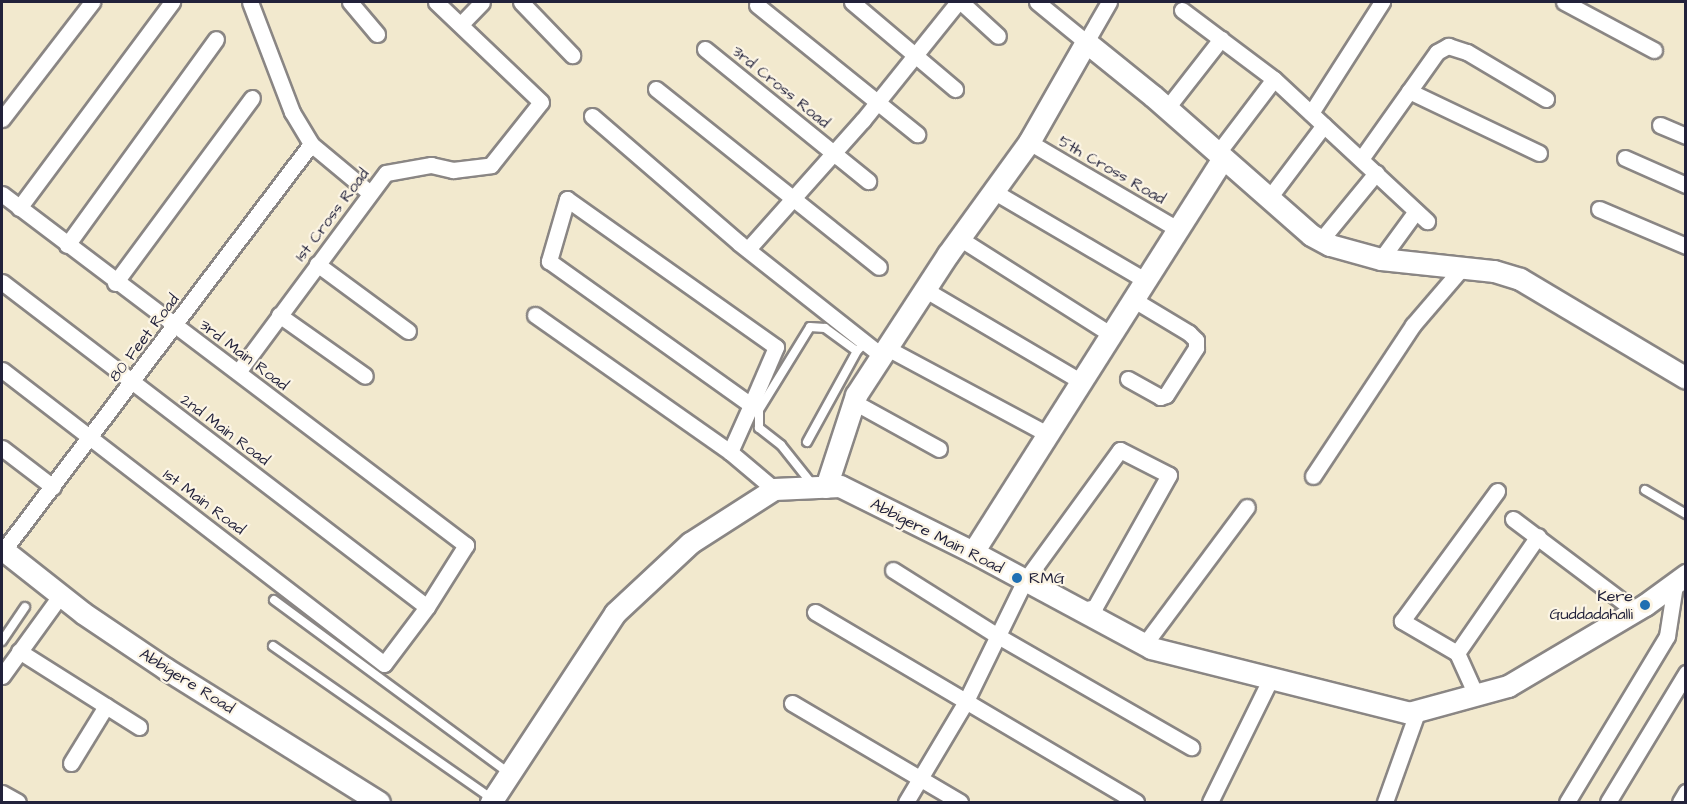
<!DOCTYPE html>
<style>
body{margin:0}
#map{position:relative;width:1687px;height:804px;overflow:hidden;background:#f2e9ce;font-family:"Architects Daughter",sans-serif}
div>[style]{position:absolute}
.roads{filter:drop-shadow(2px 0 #8a8684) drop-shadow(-2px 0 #8a8684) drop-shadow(0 2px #8a8684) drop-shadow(0 -2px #8a8684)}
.lane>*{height:8px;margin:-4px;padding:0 4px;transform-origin:4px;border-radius:4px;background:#fff}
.street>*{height:15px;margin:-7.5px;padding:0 7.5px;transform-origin:7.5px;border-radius:7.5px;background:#fff}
.secondary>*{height:21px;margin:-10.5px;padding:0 10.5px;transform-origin:10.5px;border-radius:10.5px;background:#fff}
.dots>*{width:16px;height:16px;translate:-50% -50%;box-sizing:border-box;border:3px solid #fcf5e5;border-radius:50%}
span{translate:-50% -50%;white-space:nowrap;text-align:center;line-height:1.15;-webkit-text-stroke:4.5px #fcf5e5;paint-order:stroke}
.street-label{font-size:16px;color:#22223b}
.poi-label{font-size:16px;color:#22223b}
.left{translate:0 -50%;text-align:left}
.right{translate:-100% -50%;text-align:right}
.frame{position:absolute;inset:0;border:3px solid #22223b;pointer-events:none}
</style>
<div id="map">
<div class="roads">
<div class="lane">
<div style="left:807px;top:442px;width:104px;rotate:-61.2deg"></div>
<div style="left:812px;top:484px;width:50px;rotate:-128.5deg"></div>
<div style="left:781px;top:445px;width:28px;rotate:-142deg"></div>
<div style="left:759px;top:428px;width:18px;rotate:-90deg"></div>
<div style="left:759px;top:410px;width:97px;rotate:-58.4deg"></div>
<div style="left:810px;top:327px;width:15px;rotate:4deg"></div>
<div style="left:825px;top:328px;width:39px;rotate:36deg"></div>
<div style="left:857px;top:351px;width:11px;rotate:-45deg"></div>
<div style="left:1645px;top:490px;width:48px;rotate:30.3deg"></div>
<div style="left:274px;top:600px;width:292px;rotate:36.4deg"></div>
<div style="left:2px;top:641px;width:41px;rotate:-55.9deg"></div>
<div style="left:273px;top:646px;width:267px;rotate:34.9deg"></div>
</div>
<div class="street">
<div style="left:250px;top:2px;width:118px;rotate:69.1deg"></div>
<div style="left:292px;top:112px;width:37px;rotate:59deg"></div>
<div style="left:311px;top:144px;width:70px;rotate:39.8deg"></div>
<div style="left:350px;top:2px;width:42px;rotate:49.8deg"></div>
<div style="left:521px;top:2px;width:74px;rotate:46.1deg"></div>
<div style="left:852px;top:2px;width:135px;rotate:40.2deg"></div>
<div style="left:961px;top:2px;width:50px;rotate:42.6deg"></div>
<div style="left:1037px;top:2px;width:63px;rotate:39.2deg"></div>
<div style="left:1086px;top:42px;width:46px;rotate:-60.1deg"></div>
<div style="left:1564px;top:2px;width:102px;rotate:28.1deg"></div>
<div style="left:757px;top:5px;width:206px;rotate:38.9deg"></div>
<div style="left:1182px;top:10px;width:115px;rotate:36.9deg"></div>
<div style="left:1274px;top:79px;width:209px;rotate:42.9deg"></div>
<div style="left:461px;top:24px;width:30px;rotate:-46deg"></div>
<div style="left:705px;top:49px;width:210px;rotate:39deg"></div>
<div style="left:656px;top:89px;width:285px;rotate:38.6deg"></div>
<div style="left:1409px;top:91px;width:144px;rotate:25.5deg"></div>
<div style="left:1167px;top:108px;width:88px;rotate:-52deg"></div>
<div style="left:1311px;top:113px;width:132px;rotate:-57.4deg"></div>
<div style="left:592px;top:116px;width:194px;rotate:40.8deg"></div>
<div style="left:739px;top:243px;width:181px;rotate:38.3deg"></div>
<div style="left:2px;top:119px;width:148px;rotate:-52.4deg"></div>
<div style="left:1660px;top:125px;width:28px;rotate:23deg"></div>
<div style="left:1029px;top:142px;width:172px;rotate:30.4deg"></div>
<div style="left:1217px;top:154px;width:94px;rotate:-52.8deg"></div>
<div style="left:1625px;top:158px;width:67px;rotate:23.9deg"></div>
<div style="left:1361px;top:159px;width:131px;rotate:-54.6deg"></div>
<div style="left:1437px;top:52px;width:13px;rotate:-29deg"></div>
<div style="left:1448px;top:46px;width:20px;rotate:18deg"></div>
<div style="left:1467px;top:52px;width:92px;rotate:30.7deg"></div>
<div style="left:993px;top:191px;width:176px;rotate:30.4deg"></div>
<div style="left:2px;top:194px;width:582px;rotate:37.11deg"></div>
<div style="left:466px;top:545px;width:73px;rotate:122.2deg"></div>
<div style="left:427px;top:607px;width:71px;rotate:127deg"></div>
<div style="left:384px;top:664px;width:482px;rotate:-142.4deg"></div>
<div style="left:1269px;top:198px;width:91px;rotate:-53deg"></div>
<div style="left:19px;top:208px;width:257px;rotate:-53.4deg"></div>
<div style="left:1599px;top:209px;width:95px;rotate:23deg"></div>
<div style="left:959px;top:238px;width:181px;rotate:32.4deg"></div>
<div style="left:1321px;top:240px;width:87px;rotate:-50.6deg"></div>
<div style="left:67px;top:245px;width:254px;rotate:-54.1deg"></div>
<div style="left:748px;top:249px;width:173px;rotate:-48.3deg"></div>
<div style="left:863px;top:120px;width:151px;rotate:-51.2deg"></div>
<div style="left:1381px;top:259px;width:59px;rotate:-53.9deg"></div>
<div style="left:317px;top:264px;width:113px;rotate:36.4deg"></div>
<div style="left:2px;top:282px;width:535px;rotate:37.41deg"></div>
<div style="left:115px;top:283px;width:230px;rotate:-53.5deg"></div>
<div style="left:924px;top:289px;width:183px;rotate:30.5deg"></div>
<div style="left:279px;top:315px;width:105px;rotate:35.3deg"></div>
<div style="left:535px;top:315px;width:238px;rotate:35.1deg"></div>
<div style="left:730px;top:452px;width:57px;rotate:40.1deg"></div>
<div style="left:885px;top:347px;width:186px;rotate:28.2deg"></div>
<div style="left:238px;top:372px;width:248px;rotate:-53.4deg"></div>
<div style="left:386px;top:173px;width:46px;rotate:-10.1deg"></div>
<div style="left:431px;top:165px;width:23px;rotate:13deg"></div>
<div style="left:453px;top:170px;width:38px;rotate:-7deg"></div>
<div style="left:491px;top:165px;width:80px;rotate:-51.6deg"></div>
<div style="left:541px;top:102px;width:145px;rotate:-136.4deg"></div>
<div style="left:1128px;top:379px;width:37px;rotate:29deg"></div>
<div style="left:1160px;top:397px;width:6px;rotate:-18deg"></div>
<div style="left:1166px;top:395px;width:56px;rotate:-57.4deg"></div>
<div style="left:1196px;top:348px;width:8px;rotate:-90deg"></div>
<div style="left:1196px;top:340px;width:10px;rotate:-135deg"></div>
<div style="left:1189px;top:333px;width:64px;rotate:-149deg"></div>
<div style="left:854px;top:402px;width:97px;rotate:28.9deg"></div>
<div style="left:2px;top:448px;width:64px;rotate:37.4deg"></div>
<div style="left:730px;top:452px;width:51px;rotate:-65.9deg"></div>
<div style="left:751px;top:405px;width:63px;rotate:-66.7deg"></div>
<div style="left:776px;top:347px;width:256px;rotate:-144.7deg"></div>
<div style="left:567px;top:199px;width:65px;rotate:106.2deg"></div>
<div style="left:549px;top:261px;width:248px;rotate:35.5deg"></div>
<div style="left:1313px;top:476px;width:181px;rotate:-56.5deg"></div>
<div style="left:1413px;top:325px;width:75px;rotate:-49.3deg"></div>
<div style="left:1513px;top:519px;width:153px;rotate:37deg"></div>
<div style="left:3px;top:551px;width:510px;rotate:-52.88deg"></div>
<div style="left:893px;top:570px;width:124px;rotate:32.2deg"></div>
<div style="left:998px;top:636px;width:223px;rotate:29.9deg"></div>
<div style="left:815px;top:612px;width:373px;rotate:30.6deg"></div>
<div style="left:1144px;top:645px;width:172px;rotate:-53.3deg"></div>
<div style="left:19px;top:651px;width:142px;rotate:32.3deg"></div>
<div style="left:1457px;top:653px;width:64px;rotate:-149.8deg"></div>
<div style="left:1402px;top:621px;width:161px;rotate:-53.8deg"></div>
<div style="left:2px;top:676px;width:99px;rotate:-54.1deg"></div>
<div style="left:1476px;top:695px;width:46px;rotate:-114.3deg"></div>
<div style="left:1457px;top:653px;width:142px;rotate:-55.3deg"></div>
<div style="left:792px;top:703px;width:195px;rotate:30.5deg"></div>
<div style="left:71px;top:763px;width:67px;rotate:-58.4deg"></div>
<div style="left:2px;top:793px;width:18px;rotate:29deg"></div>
<div style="left:906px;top:802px;width:115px;rotate:-59.2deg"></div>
<div style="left:965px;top:703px;width:135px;rotate:-64deg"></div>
<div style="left:1024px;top:582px;width:163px;rotate:-54deg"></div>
<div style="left:1120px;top:450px;width:55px;rotate:27deg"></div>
<div style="left:1169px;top:475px;width:151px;rotate:119.3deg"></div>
<div style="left:1095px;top:607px;width:16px;rotate:166deg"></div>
<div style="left:1210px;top:802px;width:138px;rotate:-63.8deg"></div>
<div style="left:1385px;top:802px;width:98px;rotate:-70.3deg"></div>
<div style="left:1567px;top:802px;width:194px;rotate:-58.9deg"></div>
<div style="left:1667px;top:636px;width:52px;rotate:-81.1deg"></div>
<div style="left:1608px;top:802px;width:151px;rotate:-58.8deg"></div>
<div style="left:1680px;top:802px;width:12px;rotate:-59deg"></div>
</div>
<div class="secondary">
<div style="left:826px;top:487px;width:97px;rotate:-71.9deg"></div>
<div style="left:856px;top:395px;width:168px;rotate:-56.9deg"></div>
<div style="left:948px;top:254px;width:138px;rotate:-54.1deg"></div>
<div style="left:1029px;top:142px;width:115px;rotate:-60.3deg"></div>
<div style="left:1086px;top:42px;width:86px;rotate:38.9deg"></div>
<div style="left:1153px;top:96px;width:210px;rotate:41.3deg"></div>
<div style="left:1311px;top:235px;width:21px;rotate:28deg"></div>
<div style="left:1330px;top:245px;width:53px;rotate:15.4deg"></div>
<div style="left:1381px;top:259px;width:114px;rotate:6.1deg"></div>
<div style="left:1494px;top:271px;width:27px;rotate:17deg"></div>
<div style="left:1520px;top:279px;width:193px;rotate:30.8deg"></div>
<div style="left:2px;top:549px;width:103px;rotate:38.3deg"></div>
<div style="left:83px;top:613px;width:100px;rotate:34deg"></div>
<div style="left:166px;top:669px;width:251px;rotate:32deg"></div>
<div style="left:973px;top:552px;width:465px;rotate:-57.6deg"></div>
<div style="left:491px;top:802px;width:226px;rotate:-56.7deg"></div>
<div style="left:615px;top:613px;width:103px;rotate:-43deg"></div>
<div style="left:690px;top:543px;width:100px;rotate:-32.7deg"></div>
<div style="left:774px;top:489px;width:66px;rotate:-2.6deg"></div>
<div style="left:840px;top:486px;width:148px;rotate:26.4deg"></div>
<div style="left:973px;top:552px;width:202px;rotate:28.3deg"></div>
<div style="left:1151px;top:648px;width:266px;rotate:14.1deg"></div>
<div style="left:1409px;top:713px;width:103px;rotate:-15.3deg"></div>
<div style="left:1508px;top:686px;width:159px;rotate:-30.6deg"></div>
<div style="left:1645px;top:605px;width:51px;rotate:-36.2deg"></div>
</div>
</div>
<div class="dots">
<div style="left:1017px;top:578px;background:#1f6fb2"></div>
<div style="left:1645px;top:605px;background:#1f6fb2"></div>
</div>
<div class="street-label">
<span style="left:781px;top:87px;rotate:39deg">3rd Cross Road</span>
<span style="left:1112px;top:170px;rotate:30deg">5th Cross Road</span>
<span style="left:332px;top:215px;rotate:-53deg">1st Cross Road</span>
<span style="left:144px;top:338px;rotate:-53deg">80 Feet Road</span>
<span style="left:244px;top:355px;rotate:37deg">3rd Main Road</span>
<span style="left:225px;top:430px;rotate:37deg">2nd Main Road</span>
<span style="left:204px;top:502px;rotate:37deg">1st Main Road</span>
<span style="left:937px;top:536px;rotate:27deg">Abbigere Main Road</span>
<span style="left:187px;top:681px;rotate:32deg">Abbigere Road</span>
</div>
<div class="poi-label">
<span class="left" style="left:1029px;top:578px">RMG</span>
<span class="right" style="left:1633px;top:605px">Kere<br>Guddadahalli</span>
</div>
<div class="frame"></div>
</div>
